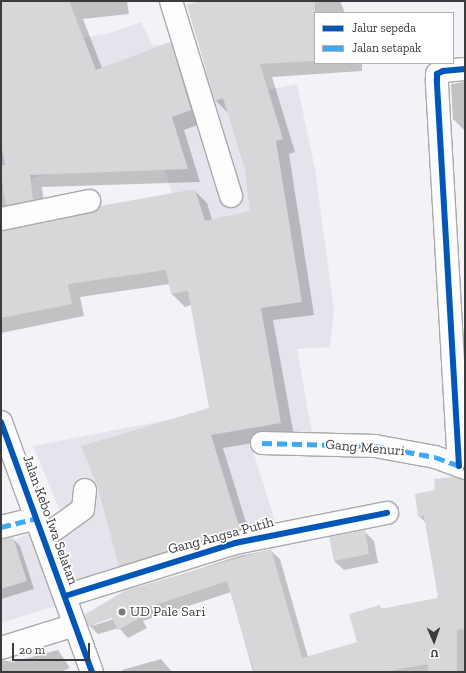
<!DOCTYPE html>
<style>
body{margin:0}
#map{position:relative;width:466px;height:673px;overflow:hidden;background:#f4f2f6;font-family:"Zilla Slab",serif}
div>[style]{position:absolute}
.built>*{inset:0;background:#e7e3ec}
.shadow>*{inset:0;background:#0003}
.building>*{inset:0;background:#d7d6d8}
.roads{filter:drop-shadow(1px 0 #a9a8ab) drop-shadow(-1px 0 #a9a8ab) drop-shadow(0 1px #a9a8ab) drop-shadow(0 -1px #a9a8ab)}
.minor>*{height:22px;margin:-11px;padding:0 11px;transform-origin:11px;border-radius:11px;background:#fdfdfe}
.quiet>*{height:5px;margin-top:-2.5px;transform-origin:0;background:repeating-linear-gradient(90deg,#3fa9f5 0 10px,transparent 0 15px)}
.cycleway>*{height:6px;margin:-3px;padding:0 3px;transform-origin:3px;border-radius:3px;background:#0057b8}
.dots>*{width:11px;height:11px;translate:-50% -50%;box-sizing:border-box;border:2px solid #fff;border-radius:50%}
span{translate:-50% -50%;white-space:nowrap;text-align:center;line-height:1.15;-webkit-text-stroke:3.5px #fff;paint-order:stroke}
.street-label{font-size:14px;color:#3b3a3c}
.poi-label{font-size:14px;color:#3b3a3c}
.left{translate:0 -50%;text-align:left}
.frame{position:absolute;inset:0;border:2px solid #3b3a3c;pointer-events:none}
.legend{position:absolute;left:314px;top:12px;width:140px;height:52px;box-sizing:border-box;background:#fff;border:1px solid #b1b0b1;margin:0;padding:5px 7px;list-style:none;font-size:12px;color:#3b3a3c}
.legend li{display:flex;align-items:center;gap:8px;height:20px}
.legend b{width:20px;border:1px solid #b1b0b1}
.north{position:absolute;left:414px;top:621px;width:40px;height:40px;-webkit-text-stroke:3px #fff;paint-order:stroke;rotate:178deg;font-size:11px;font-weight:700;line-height:16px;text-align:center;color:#3b3a3c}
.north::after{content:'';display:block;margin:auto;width:14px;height:18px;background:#3b3a3c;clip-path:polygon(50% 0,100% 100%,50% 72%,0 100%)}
.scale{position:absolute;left:12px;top:643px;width:78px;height:18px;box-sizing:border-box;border:2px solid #3b3a3c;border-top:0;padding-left:5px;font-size:12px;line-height:14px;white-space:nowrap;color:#3b3a3c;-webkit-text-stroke:3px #fff;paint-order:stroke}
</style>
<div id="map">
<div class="built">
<div style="clip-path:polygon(141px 22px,153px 46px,191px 38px,220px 99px,297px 84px,315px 169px,334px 310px,330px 347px,297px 349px,315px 450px,252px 447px,282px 544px,95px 593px,1px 623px,1px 545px,64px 520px,33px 446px,239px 406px,160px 155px,40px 176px,1px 188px,1px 52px,110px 33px)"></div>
</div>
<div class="shadow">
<div style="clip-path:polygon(1px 1px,127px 1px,129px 14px,83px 19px,102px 68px,170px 43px,183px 56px,203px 123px,184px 130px,200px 182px,42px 187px,45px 212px,2px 228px,1px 232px,194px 190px,207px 203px,212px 220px,251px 212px,246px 170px,229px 114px,216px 101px,202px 1px,340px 1px,345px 13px,315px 13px,315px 63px,362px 63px,362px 71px,272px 77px,295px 152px,289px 154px,314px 315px,273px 320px,294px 436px,223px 448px,252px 542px,132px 578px,119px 566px,210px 408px,191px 305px,185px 307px,172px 294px,170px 284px,80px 297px,84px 316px,1px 333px)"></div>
<div style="clip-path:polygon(465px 82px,465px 130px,464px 130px,453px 119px,451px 84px)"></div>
<div style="clip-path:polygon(evenodd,465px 481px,465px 672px,253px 672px,231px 592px,143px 621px,147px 628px,128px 638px,119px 628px,98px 634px,89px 625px,127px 593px,238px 556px,270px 550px,280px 559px,308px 657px,358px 643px,379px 606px,382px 609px,439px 598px,426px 523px,419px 516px,436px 491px,465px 481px,117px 616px,117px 618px,92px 626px,95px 623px,117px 616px)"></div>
<div style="clip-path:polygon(364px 531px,374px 541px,378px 563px,344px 570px,334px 561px)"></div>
<div style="clip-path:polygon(12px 538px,20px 546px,34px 589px,1px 599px,1px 541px)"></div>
<div style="clip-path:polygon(58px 650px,70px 668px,61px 672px,1px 672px,1px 660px,13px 662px)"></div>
<div style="clip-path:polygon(161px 659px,172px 672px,123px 672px,122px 670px)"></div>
</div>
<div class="building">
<div style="clip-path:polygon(1px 1px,69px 1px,96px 70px,171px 42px,191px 110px,172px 117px,188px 169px,30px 175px,33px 200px,6px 205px,1px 176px,1px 165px,5px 165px,1px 143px)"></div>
<div style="clip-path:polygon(199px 1px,315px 1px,315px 61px,260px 64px,283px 139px,276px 141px,302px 302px,261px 308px,281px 423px,211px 435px,240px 529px,119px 566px,97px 485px,81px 446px,209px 408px,188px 291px,171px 294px,166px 270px,68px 284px,72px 304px,1px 318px,1px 231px,92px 213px,100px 206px,195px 189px,205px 221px,250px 211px,245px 170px,223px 98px,215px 101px,187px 5px)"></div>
<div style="clip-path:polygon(453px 477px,465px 480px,465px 629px,457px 630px,457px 672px,428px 672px,428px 664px,382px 672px,254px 672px,227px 581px,134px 612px,138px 619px,118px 630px,112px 618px,88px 626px,84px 615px,126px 590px,271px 549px,302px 658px,357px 642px,349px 614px,380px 605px,381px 609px,438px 598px,424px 516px,418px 517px,415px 494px,435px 490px,434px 479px)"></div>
<div style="clip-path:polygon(365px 530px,369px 554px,334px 561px,329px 537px)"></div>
<div style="clip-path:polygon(13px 537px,27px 581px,1px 589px,1px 539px)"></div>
</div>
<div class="roads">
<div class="minor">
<div style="left:171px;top:1px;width:204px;rotate:72.9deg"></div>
<div style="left:1px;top:219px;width:90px;rotate:-11.6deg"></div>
<div style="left:1px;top:422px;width:266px;rotate:70deg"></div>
<div style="left:262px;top:443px;width:113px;rotate:1.5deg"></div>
<div style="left:375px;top:446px;width:61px;rotate:10.4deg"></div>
<div style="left:435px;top:457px;width:32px;rotate:20deg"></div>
<div style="left:459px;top:466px;width:387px;rotate:-93.3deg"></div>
<div style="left:437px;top:80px;width:6px;rotate:-90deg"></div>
<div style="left:437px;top:74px;width:7px;rotate:-27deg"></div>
<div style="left:443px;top:71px;width:22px;rotate:-5deg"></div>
<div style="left:1px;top:527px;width:38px;rotate:-14deg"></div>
<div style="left:44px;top:537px;width:48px;rotate:-35.7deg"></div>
<div style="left:83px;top:509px;width:19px;rotate:-84deg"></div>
<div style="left:65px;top:596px;width:178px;rotate:-17.3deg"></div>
<div style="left:235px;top:543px;width:155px;rotate:-11.2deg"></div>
<div style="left:1px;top:648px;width:77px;rotate:-17.3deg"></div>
</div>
</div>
<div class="quiet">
<div style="left:262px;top:443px;width:113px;rotate:1.5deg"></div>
<div style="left:375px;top:446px;width:61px;rotate:10.4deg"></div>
<div style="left:435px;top:457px;width:32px;rotate:20deg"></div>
<div style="left:1px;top:527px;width:38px;rotate:-14deg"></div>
</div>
<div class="cycleway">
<div style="left:1px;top:422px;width:266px;rotate:70deg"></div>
<div style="left:459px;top:466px;width:387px;rotate:-93.3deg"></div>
<div style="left:437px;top:80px;width:6px;rotate:-90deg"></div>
<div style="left:437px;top:74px;width:7px;rotate:-27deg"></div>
<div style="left:443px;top:71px;width:22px;rotate:-5deg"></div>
<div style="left:65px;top:596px;width:178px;rotate:-17.3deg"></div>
<div style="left:235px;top:543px;width:155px;rotate:-11.2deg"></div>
</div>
<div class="dots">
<div style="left:122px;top:612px;background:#7c7a7d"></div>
</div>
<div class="street-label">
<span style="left:365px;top:448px;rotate:5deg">Gang Menuri</span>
<span style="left:50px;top:520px;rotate:70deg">Jalan Kebo Iwa Selatan</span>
<span style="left:221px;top:536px;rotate:-15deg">Gang Angsa Putih</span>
</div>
<div class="poi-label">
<span class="left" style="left:130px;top:612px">UD Pale Sari</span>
</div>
<div class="frame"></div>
<ul class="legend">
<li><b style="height:5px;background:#0057b8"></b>Jalur sepeda</li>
<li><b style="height:5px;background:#3fa9f5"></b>Jalan setapak</li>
</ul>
<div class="north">U</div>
<div class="scale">20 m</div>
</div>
